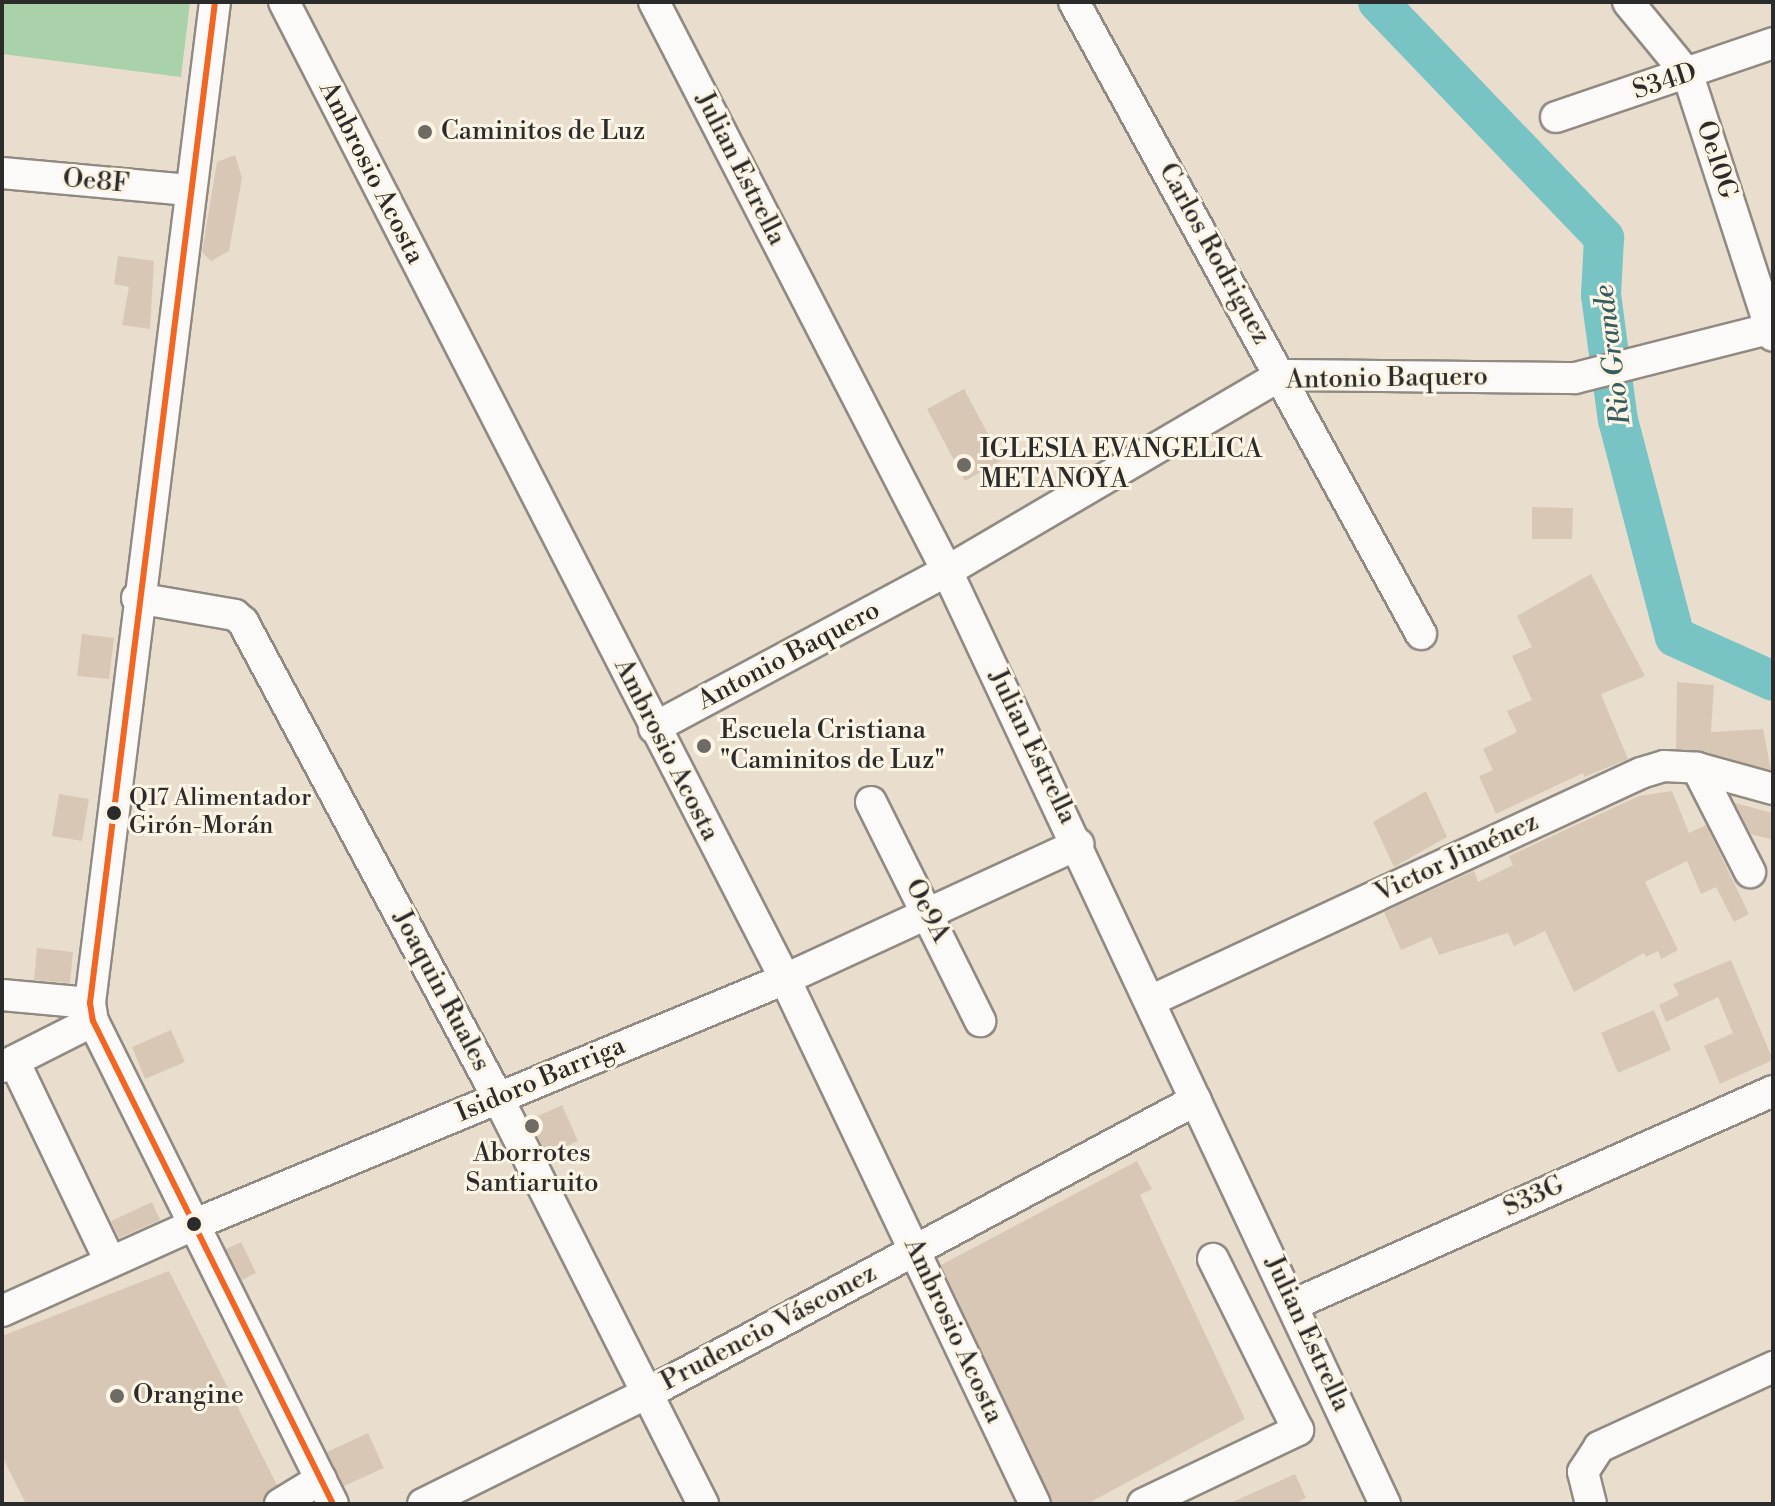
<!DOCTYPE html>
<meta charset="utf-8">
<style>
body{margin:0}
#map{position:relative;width:1775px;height:1506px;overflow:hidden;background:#e9dece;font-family:"Libre Bodoni",serif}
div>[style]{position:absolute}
.green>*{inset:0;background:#a9d2aa}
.river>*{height:40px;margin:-20px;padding:0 20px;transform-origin:20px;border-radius:20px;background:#78c3c4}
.building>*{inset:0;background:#d9c7b6}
.roads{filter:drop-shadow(2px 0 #908a82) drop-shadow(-2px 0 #908a82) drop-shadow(0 2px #908a82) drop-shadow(0 -2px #908a82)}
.minor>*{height:30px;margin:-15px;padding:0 15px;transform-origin:15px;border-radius:15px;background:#fcfaf8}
.bus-1>*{height:6px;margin:-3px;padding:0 3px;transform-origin:3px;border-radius:3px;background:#f26522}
.dots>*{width:22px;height:22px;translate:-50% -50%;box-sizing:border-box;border:4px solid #fcf5e5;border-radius:50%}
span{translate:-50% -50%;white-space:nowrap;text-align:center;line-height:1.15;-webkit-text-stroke:6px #fcf5e5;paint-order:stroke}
.bus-label{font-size:24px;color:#2b2b2b}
.left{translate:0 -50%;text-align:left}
.street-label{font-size:26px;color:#2b2b2b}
.poi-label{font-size:26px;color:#2b2b2b}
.water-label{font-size:28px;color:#355c5f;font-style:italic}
.frame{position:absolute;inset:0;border:4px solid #2b2b2b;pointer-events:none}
</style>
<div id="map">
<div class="green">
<div style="clip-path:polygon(2px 2px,190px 2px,181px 77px,2px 54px)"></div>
</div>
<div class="river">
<div style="left:1378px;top:2px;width:327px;rotate:46.2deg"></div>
<div style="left:1604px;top:238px;width:57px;rotate:93deg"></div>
<div style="left:1601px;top:295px;width:126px;rotate:82.3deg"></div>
<div style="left:1618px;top:420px;width:224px;rotate:75.3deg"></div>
<div style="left:1675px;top:637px;width:107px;rotate:24.2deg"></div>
</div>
<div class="building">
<div style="clip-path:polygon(235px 155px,242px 178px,229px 251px,211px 261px,202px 252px,217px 162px)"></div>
<div style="clip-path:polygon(118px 256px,154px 261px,150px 329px,122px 325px,129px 287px,114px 284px)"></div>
<div style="clip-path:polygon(964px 389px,1002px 460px,965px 481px,927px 409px)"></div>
<div style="clip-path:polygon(1532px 507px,1573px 508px,1572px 539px,1532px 539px)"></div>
<div style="clip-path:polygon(1591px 574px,1645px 676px,1601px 694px,1628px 759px,1584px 777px,1583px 773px,1496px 814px,1479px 776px,1493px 770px,1483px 749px,1517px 732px,1507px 711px,1532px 700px,1512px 656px,1532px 647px,1517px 616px)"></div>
<div style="clip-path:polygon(82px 634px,114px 638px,109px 679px,77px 676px)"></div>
<div style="clip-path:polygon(1677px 682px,1714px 685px,1711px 732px,1763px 729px,1771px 770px,1676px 749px)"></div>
<div style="clip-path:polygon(1426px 791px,1447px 837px,1394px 867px,1373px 822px)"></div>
<div style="clip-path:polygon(1672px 791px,1689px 833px,1706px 825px,1749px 914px,1734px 922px,1716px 887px,1701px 894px,1687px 861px,1645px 882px,1678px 950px,1661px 959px,1658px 951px,1646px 957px,1644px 953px,1574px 992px,1545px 931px,1514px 946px,1508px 933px,1439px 955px,1431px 937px,1401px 950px,1384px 912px,1474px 871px,1478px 882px,1513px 865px,1509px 856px,1639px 796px)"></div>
<div style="clip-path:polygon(59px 794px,89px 799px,82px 841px,52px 836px)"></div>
<div style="clip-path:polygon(1735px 803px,1773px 813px,1773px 840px,1751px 834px)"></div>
<div style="clip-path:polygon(37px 948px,73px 952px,70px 983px,34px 980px)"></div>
<div style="clip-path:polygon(1731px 960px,1773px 1060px,1720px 1084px,1704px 1046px,1733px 1033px,1718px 997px,1666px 1022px,1659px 1005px,1679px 995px,1673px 984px)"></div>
<div style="clip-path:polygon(1654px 1010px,1671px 1050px,1618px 1073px,1601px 1033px)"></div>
<div style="clip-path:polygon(171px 1030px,185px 1062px,145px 1079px,132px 1047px)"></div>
<div style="clip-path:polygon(562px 1105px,578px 1141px,547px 1155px,529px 1120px)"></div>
<div style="clip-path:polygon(1137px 1161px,1152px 1189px,1140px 1195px,1245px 1419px,1087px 1504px,1053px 1504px,941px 1265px)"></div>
<div style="clip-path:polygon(152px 1202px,160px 1220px,119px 1238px,111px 1221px)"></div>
<div style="clip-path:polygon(241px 1242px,256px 1273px,242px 1280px,226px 1249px)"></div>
<div style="clip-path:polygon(169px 1271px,277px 1485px,261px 1504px,26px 1504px,2px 1456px,2px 1336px)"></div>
<div style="clip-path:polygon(368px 1433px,384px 1468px,344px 1486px,327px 1452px)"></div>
<div style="clip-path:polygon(1295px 1474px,1306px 1498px,1294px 1504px,1228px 1504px)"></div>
</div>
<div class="roads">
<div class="minor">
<div style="left:215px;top:2px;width:1009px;rotate:97.12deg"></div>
<div style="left:90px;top:1003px;width:18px;rotate:81deg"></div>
<div style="left:93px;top:1021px;width:539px;rotate:63.58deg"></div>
<div style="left:284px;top:2px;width:1098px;rotate:62.85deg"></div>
<div style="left:785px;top:979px;width:581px;rotate:64.54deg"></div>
<div style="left:654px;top:2px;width:640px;rotate:62.75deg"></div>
<div style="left:947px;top:571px;width:1031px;rotate:64.85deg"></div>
<div style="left:1074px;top:2px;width:721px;rotate:61.23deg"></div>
<div style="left:1628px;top:2px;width:94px;rotate:50.6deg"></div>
<div style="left:1688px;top:75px;width:274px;rotate:72deg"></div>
<div style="left:1556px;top:117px;width:229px;rotate:-18.8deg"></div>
<div style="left:2px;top:173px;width:189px;rotate:5.2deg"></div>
<div style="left:137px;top:598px;width:99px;rotate:9.8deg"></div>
<div style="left:235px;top:615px;width:11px;rotate:41deg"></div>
<div style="left:243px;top:622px;width:540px;rotate:61.82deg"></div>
<div style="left:498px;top:1098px;width:455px;rotate:63.2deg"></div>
<div style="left:654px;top:728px;width:332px;rotate:-28.2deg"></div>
<div style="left:947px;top:571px;width:387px;rotate:-30.4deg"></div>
<div style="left:1281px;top:375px;width:294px;rotate:0.6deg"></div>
<div style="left:1575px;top:378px;width:204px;rotate:-14.2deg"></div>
<div style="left:1697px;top:768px;width:117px;rotate:63deg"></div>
<div style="left:871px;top:802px;width:245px;rotate:63.5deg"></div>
<div style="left:2px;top:995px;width:88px;rotate:5.2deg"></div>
<div style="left:1150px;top:1001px;width:541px;rotate:-24.91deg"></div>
<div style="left:1641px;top:773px;width:24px;rotate:-17deg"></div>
<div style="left:1664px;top:766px;width:33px;rotate:3deg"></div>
<div style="left:1697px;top:768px;width:79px;rotate:15.4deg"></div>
<div style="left:14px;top:1061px;width:222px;rotate:64.4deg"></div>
<div style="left:2px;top:1067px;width:102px;rotate:-26.8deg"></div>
<div style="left:1295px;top:1304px;width:523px;rotate:-24.02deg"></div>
<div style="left:2px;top:1311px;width:209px;rotate:-24.2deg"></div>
<div style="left:193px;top:1225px;width:641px;rotate:-22.56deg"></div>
<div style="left:785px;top:979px;width:323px;rotate:-24.7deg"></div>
<div style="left:280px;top:1504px;width:48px;rotate:-31.4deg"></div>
<div style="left:423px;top:1504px;width:253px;rotate:-26.3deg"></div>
<div style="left:650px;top:1392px;width:619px;rotate:-28.14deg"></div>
<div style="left:1143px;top:1504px;width:172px;rotate:-25.5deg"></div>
<div style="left:1298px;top:1430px;width:191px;rotate:-116.4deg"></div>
<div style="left:1591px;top:1504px;width:33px;rotate:-104deg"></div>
<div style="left:1583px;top:1472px;width:30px;rotate:-57deg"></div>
<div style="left:1599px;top:1447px;width:192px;rotate:-24.7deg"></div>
</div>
</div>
<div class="bus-1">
<div style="left:215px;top:2px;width:1009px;rotate:97.12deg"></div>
<div style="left:90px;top:1003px;width:18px;rotate:81deg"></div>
<div style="left:93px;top:1021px;width:539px;rotate:63.58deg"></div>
</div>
<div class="dots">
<div style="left:425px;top:132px;background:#6e6a64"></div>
<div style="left:964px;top:465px;background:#6e6a64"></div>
<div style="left:704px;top:746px;background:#6e6a64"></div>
<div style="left:114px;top:813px;background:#2b2b2b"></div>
<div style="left:532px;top:1126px;background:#6e6a64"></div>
<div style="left:194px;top:1224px;background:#2b2b2b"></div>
<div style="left:117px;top:1396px;background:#6e6a64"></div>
</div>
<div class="bus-label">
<span class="left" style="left:129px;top:813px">Q17 Alimentador<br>Girón-Morán</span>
</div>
<div class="street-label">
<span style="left:1665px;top:82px;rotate:-18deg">S34D</span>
<span style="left:1716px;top:160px;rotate:72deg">Oe10G</span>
<span style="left:740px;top:169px;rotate:63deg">Julian Estrella</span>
<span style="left:371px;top:173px;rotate:63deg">Ambrosio Acosta</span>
<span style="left:96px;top:182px;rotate:5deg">Oe8F</span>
<span style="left:1214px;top:254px;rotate:61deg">Carlos Rodriguez</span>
<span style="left:1387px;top:379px;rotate:-1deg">Antonio Baquero</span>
<span style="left:789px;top:656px;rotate:-28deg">Antonio Baquero</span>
<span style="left:1032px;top:747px;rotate:64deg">Julian Estrella</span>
<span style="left:666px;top:750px;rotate:63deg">Ambrosio Acosta</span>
<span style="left:1457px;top:858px;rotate:-25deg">Victor Jiménez</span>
<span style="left:927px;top:911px;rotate:63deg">Oe9A</span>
<span style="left:441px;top:991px;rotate:62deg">Joaquin Ruales</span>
<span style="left:541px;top:1080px;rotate:-23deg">Isidoro Barriga</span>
<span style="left:1534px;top:1197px;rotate:-24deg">S33G</span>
<span style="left:769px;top:1328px;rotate:-28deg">Prudencio Vásconez</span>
<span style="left:953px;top:1331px;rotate:65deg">Ambrosio Acosta</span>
<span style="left:1307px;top:1334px;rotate:65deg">Julian Estrella</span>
</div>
<div class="poi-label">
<span class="left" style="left:441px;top:132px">Caminitos de Luz</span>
<span class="left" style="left:980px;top:465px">IGLESIA EVANGELICA<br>METANOYA</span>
<span class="left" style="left:720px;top:746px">Escuela Cristiana<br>"Caminitos de Luz"</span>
<span style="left:532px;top:1169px">Aborrotes<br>Santiaruito</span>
<span class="left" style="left:133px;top:1396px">Orangine</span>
</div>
<div class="water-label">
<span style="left:1613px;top:355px;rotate:-97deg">Rio Grande</span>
</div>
<div class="frame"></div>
</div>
